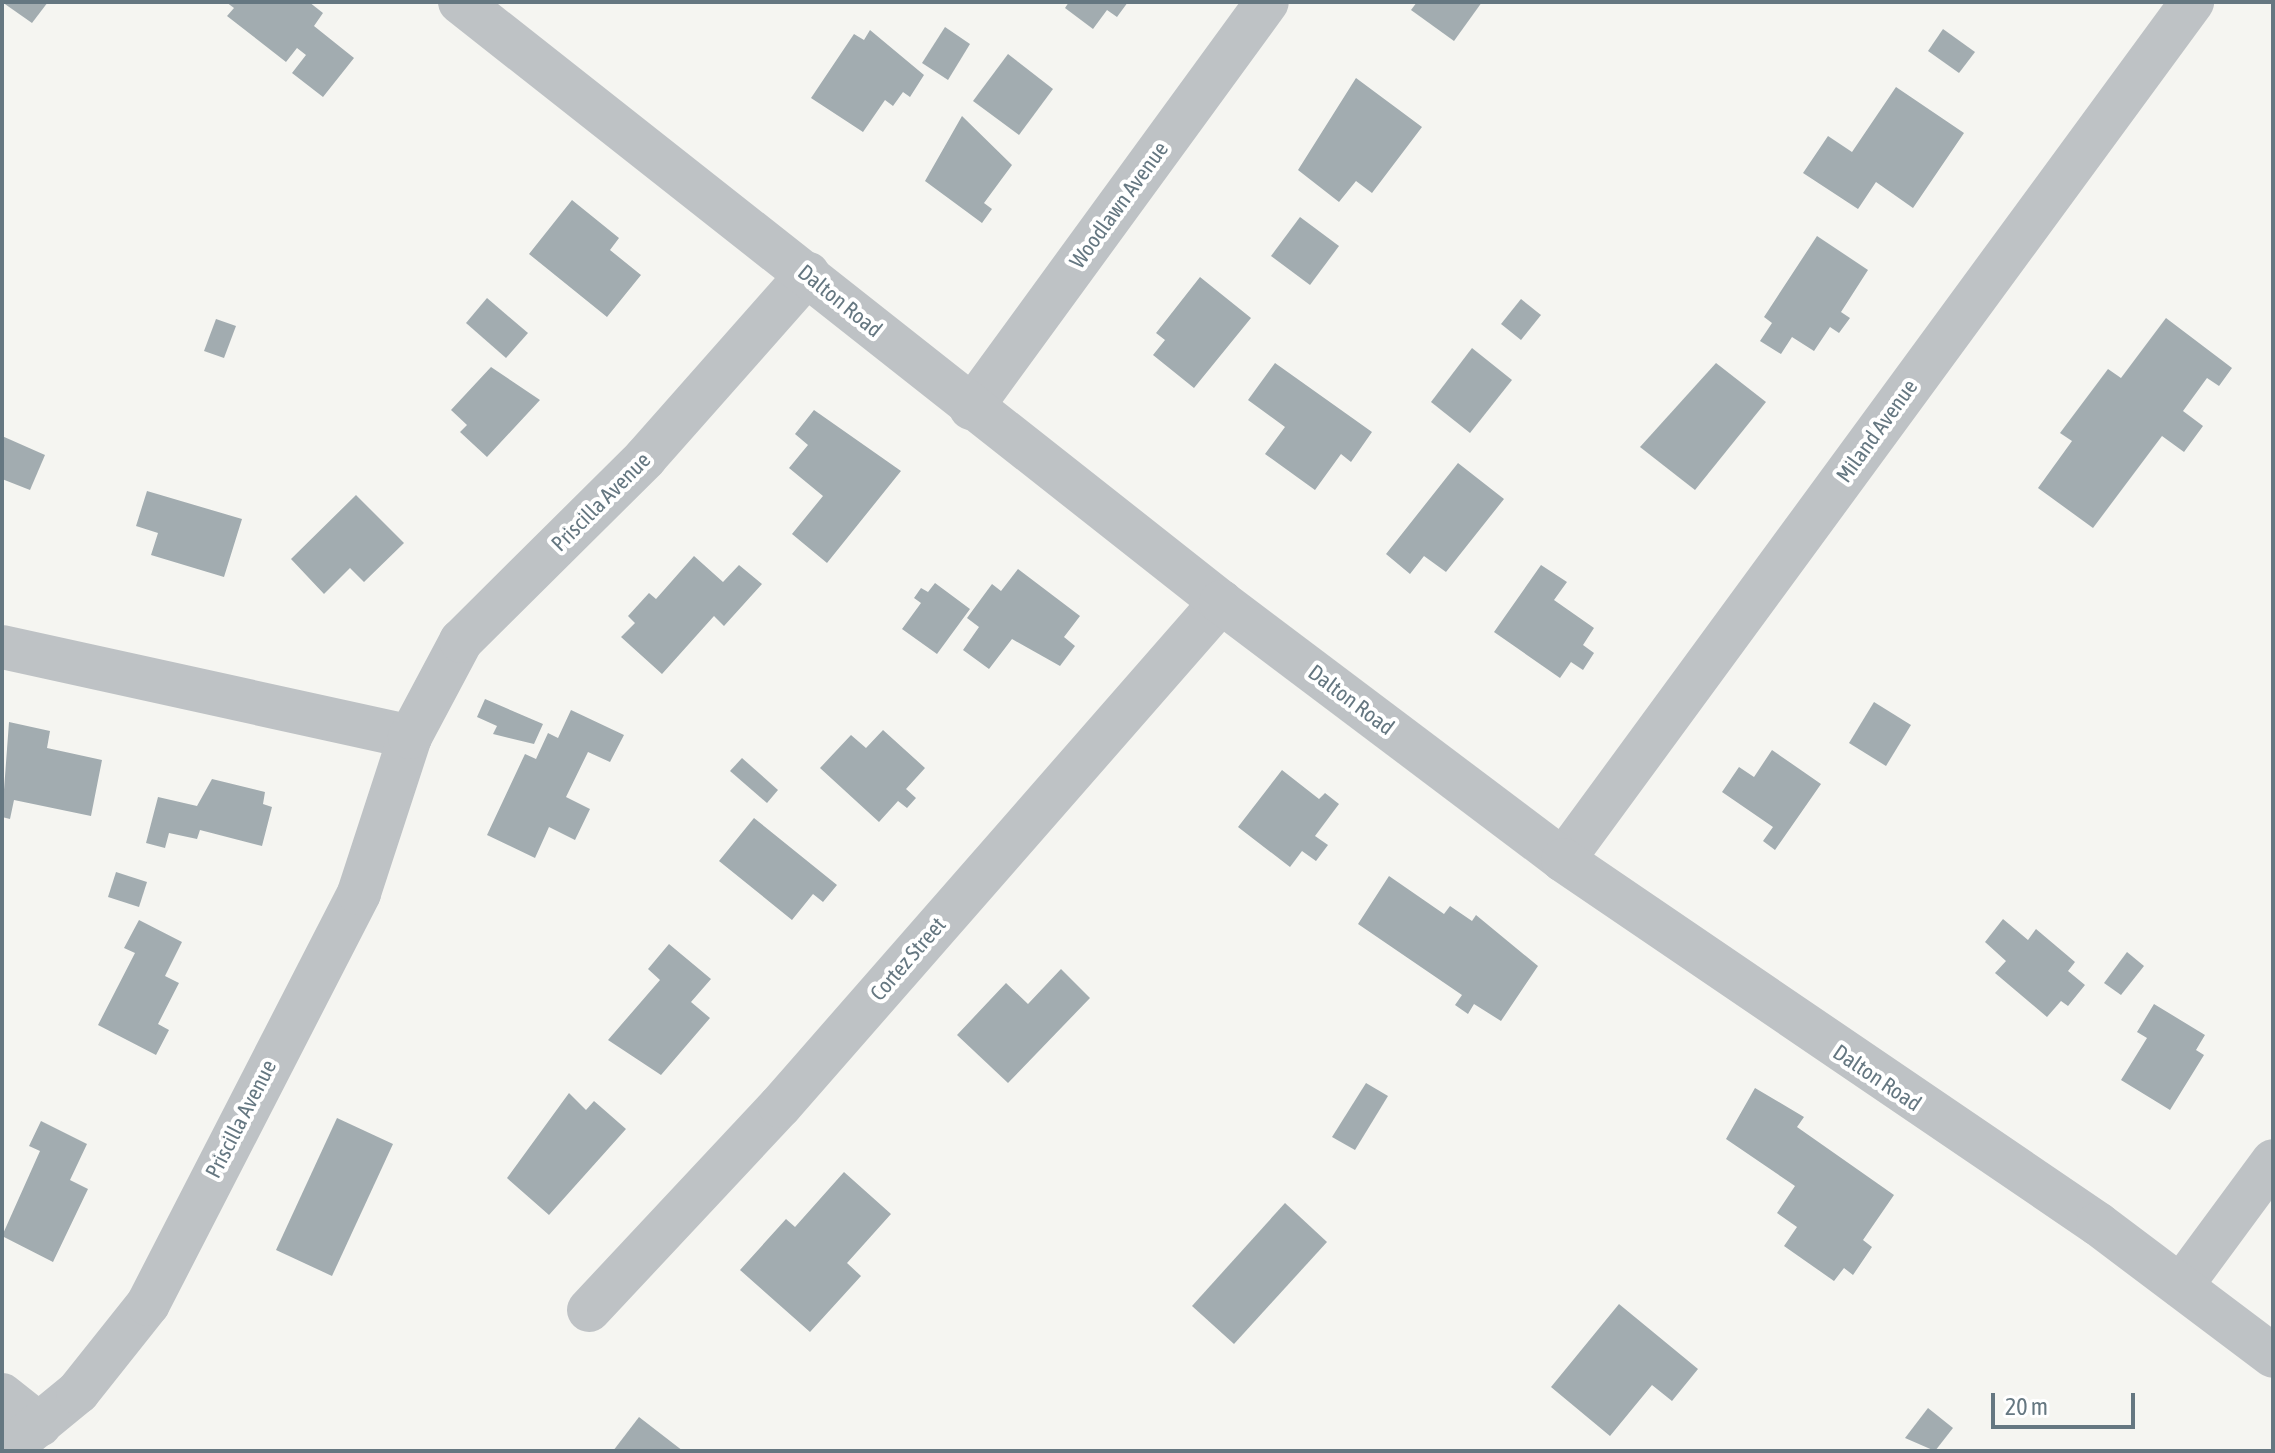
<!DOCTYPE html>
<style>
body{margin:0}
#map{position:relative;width:2275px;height:1453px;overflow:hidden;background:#f5f5f1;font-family:"Asap Condensed",sans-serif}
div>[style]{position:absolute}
.building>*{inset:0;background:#a2acb0}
.minor>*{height:44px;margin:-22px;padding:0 22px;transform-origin:22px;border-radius:22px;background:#bec2c5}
.tertiary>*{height:44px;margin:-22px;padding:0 22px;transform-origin:22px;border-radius:22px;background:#bec2c5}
span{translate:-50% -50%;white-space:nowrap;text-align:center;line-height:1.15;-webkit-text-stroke:8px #fff;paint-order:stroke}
.street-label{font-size:22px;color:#657781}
.frame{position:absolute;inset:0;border:4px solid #657781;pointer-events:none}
.scale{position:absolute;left:1991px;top:1393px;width:144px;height:36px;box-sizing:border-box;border:4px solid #657781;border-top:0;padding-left:10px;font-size:24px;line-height:28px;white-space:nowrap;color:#657781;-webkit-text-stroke:6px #fff;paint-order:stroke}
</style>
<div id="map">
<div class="building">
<div style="clip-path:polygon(2px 2px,48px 2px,32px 23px)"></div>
<div style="clip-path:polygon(226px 2px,309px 2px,323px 13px,314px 26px,354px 58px,323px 97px,292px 73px,306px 55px,297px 48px,286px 62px,227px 16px,234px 8px)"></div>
<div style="clip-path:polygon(1069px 2px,1128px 2px,1117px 17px,1107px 10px,1093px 29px,1065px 8px)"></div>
<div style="clip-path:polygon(1417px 2px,1482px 2px,1454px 41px,1411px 10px)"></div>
<div style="clip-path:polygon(945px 27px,970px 44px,948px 80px,922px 63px)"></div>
<div style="clip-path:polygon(1943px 29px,1975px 52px,1959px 73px,1928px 51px)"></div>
<div style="clip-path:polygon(870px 30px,924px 75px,910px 97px,903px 92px,893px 106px,885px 100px,863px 132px,811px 98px,854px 34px,864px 40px)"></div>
<div style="clip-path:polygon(1008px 54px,1053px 89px,1019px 135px,973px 101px)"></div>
<div style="clip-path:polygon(1356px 78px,1422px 127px,1372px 193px,1356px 181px,1339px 202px,1298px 170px)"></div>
<div style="clip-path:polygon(1896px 87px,1964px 133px,1913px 208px,1876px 182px,1858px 209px,1803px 173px,1828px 136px,1852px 152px)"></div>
<div style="clip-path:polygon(962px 116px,1012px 165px,984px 203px,992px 209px,982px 223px,925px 181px)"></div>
<div style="clip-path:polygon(572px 200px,619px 238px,610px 250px,641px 275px,607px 317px,529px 254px)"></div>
<div style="clip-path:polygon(1300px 217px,1339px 246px,1310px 285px,1271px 256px)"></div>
<div style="clip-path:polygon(1817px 236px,1868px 270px,1841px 312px,1850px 318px,1839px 333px,1830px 327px,1814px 351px,1792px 337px,1781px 354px,1760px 341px,1772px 323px,1764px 317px)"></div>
<div style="clip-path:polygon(1200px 277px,1251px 318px,1194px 388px,1153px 355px,1165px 340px,1156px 333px)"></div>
<div style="clip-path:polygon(487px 298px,528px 333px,506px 358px,466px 323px)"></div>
<div style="clip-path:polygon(1521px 299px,1541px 315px,1521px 340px,1501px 324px)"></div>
<div style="clip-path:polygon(2166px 318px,2232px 368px,2219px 386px,2207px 378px,2183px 411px,2203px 426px,2184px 452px,2162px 436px,2093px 528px,2038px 488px,2072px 441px,2060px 433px,2108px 369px,2121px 378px)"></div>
<div style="clip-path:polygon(216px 319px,236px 326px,224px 358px,204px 351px)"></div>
<div style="clip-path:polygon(1472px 348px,1512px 380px,1470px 433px,1431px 402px)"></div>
<div style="clip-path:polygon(1275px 363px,1372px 432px,1351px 462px,1341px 454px,1315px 490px,1265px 454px,1285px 427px,1248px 400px)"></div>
<div style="clip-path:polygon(1716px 363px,1766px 402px,1695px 490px,1640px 447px)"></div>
<div style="clip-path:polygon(491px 367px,540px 400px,487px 457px,460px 432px,467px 425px,451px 410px)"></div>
<div style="clip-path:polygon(814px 410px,901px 471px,827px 563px,792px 534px,823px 496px,789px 468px,808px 445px,795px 434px)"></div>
<div style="clip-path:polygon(2px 436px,45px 455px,30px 490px,2px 479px)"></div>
<div style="clip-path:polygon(1458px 463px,1504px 499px,1446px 572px,1424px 556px,1410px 574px,1386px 554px)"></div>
<div style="clip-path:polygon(147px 491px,242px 519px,224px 577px,151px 555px,158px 533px,136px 526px)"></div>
<div style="clip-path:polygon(356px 495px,404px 543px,364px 582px,350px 568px,324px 594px,291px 559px)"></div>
<div style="clip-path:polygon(694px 556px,723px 582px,739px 565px,762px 584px,724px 626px,714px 616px,662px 674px,621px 637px,635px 623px,628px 616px,649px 593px,656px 599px)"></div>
<div style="clip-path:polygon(1541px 565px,1567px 582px,1554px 600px,1594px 628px,1583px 645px,1594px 653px,1583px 670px,1571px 662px,1560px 678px,1494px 632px)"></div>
<div style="clip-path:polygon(1018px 569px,1080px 616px,1064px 637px,1075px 646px,1060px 666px,1012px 639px,989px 669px,963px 650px,979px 627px,967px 618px,992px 584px,1001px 591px)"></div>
<div style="clip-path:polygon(935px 583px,970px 609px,937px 654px,902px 629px,921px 603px,914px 598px,921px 588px,928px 592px)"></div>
<div style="clip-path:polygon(485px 699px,543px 724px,534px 744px,493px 734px,497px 726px,477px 717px)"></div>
<div style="clip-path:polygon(1874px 702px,1911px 725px,1886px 766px,1849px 743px)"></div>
<div style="clip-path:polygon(571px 710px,624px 735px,610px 762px,588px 752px,566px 797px,590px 809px,575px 840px,549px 827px,535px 858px,487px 835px,525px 754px,536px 759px,548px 733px,558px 738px)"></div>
<div style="clip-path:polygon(9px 722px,50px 731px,47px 748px,102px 760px,91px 816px,14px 800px,10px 819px,2px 817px)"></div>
<div style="clip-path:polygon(883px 730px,925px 768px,906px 789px,916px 798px,907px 808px,898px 801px,879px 822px,820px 768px,851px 735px,866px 748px)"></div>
<div style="clip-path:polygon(1772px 750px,1821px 784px,1775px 850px,1763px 841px,1773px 827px,1722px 792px,1739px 767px,1754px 777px)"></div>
<div style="clip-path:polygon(742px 758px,778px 790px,767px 803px,730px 771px)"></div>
<div style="clip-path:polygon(1282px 770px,1319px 799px,1325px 793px,1339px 804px,1315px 836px,1328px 845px,1316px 861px,1302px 851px,1290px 867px,1238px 827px)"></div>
<div style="clip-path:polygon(212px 779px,265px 792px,263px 804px,272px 807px,262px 846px,200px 830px,197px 839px,169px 833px,165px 848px,146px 843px,158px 797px,197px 806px)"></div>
<div style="clip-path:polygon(754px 818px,837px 885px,823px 902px,813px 894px,792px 920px,719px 861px)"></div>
<div style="clip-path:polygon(116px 872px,147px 882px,139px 907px,108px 897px)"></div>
<div style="clip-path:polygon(1389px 876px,1444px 914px,1450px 906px,1472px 921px,1476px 915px,1538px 966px,1501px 1021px,1474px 1004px,1468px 1014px,1455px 1005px,1462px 995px,1358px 924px)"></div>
<div style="clip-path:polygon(2003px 919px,2028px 940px,2036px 929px,2075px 962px,2068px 971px,2085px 985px,2068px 1006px,2061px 1001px,2047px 1017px,1995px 973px,2006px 961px,1985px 942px)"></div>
<div style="clip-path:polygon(139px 920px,182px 942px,165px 976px,179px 983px,158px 1024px,169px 1030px,156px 1055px,98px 1025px,135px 953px,124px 948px)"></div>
<div style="clip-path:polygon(669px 944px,711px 979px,691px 1002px,710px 1018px,661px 1075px,608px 1040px,660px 980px,648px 969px)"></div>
<div style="clip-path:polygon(2127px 952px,2144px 966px,2121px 995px,2104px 983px)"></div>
<div style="clip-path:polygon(1061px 969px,1090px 998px,1008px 1083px,957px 1035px,1006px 983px,1028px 1004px)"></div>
<div style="clip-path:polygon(2154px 1004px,2205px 1035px,2196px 1050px,2204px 1055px,2170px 1110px,2121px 1080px,2147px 1038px,2137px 1032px)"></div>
<div style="clip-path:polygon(1366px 1083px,1388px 1096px,1355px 1150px,1332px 1137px)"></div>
<div style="clip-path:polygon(1755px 1088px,1804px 1117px,1797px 1127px,1894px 1195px,1863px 1240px,1872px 1247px,1853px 1275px,1844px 1268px,1834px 1281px,1784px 1246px,1797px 1227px,1777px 1213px,1795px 1186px,1726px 1139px)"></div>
<div style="clip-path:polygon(569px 1093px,586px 1110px,594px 1101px,626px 1129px,549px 1215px,507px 1178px)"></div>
<div style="clip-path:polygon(337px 1118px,393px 1144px,332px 1276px,276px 1250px)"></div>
<div style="clip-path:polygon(41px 1121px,87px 1144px,70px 1180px,88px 1189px,53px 1262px,2px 1236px,40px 1151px,29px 1146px)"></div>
<div style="clip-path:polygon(844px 1172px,891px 1214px,847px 1263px,861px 1276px,810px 1332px,740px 1270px,786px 1219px,795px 1227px)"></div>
<div style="clip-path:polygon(1285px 1203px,1327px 1242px,1234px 1344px,1192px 1306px)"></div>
<div style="clip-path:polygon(1619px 1304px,1698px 1369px,1672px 1401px,1652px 1385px,1610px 1436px,1551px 1387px)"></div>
<div style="clip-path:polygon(1928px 1408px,1953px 1428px,1935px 1451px,1905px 1438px)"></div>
<div style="clip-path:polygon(639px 1417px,683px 1451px,613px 1451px)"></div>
</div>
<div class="minor">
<div style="left:971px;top:408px;width:502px;rotate:-53.91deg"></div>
<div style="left:2px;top:647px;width:418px;rotate:12.4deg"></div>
<div style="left:1563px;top:860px;width:1064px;rotate:-53.75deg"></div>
<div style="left:2181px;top:1286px;width:155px;rotate:-53.6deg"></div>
<div style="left:589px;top:1310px;width:279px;rotate:-46.9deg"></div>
<div style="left:780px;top:1106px;width:670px;rotate:-48.81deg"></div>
<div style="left:2px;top:1395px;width:48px;rotate:38.3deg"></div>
<div style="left:6px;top:1451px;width:93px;rotate:-39.3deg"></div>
<div style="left:78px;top:1392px;width:112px;rotate:-51.5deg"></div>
<div style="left:148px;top:1304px;width:462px;rotate:-62.8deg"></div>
<div style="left:359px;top:893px;width:164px;rotate:-71.9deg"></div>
<div style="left:410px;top:737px;width:109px;rotate:-62deg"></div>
<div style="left:461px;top:641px;width:260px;rotate:-44.8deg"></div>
<div style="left:645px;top:458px;width:246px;rotate:-48.5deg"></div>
</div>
<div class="tertiary">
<div style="left:460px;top:2px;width:969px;rotate:38.25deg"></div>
<div style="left:1221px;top:602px;width:428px;rotate:37deg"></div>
<div style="left:1563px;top:860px;width:647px;rotate:34.23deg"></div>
<div style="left:2098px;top:1224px;width:219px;rotate:37deg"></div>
</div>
<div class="street-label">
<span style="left:1119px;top:205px;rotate:-54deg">Woodlawn Avenue</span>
<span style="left:840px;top:301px;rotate:39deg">Dalton Road</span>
<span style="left:1877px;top:431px;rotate:-54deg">Miland Avenue</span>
<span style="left:601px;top:502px;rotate:-45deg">Priscilla Avenue</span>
<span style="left:1351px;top:700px;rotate:37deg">Dalton Road</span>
<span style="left:908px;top:959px;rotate:-49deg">Cortez Street</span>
<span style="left:1877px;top:1078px;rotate:34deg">Dalton Road</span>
<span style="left:241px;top:1119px;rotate:-63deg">Priscilla Avenue</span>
</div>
<div class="frame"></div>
<div class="scale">20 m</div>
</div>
